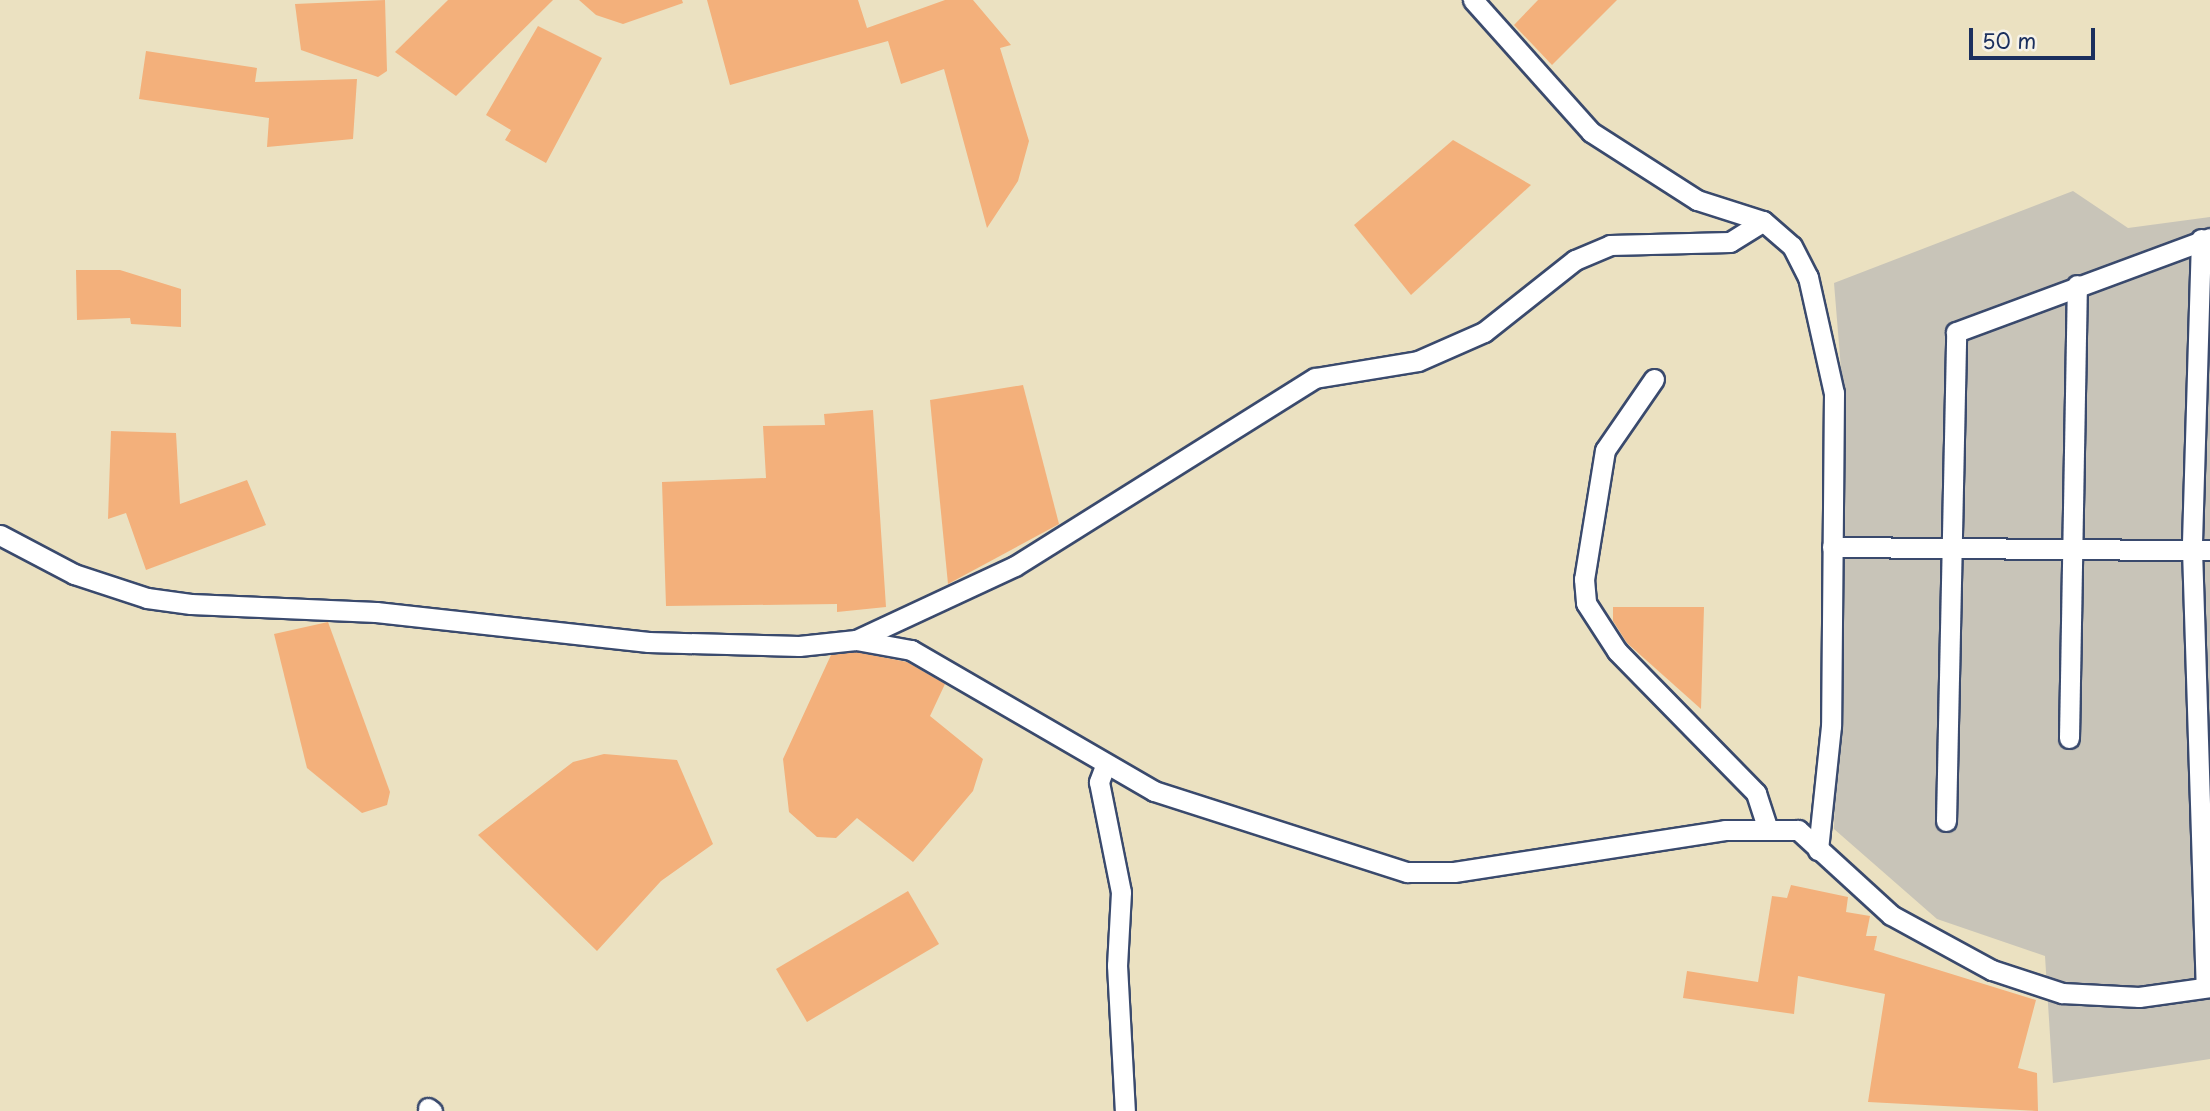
<!DOCTYPE html>
<style>
body{margin:0}
#map{position:relative;width:2210px;height:1111px;overflow:hidden;background:#ebe1c1;font-family:"Playpen Sans",sans-serif}
div>[style]{position:absolute}
.industrial>*{inset:0;background:#c8c4b8}
.building>*{inset:0;background:#f3b07b}
.roads{filter:drop-shadow(2px 0 #3a4a6d) drop-shadow(-2px 0 #3a4a6d) drop-shadow(0 2px #3a4a6d) drop-shadow(0 -2px #3a4a6d)}
.minor>*{height:19px;margin:-9.5px;padding:0 9.5px;transform-origin:9.5px;border-radius:9.5px;background:#fff}
span{translate:-50% -50%;white-space:nowrap;text-align:center;line-height:1.15;-webkit-text-stroke:6px #f7f3e8;paint-order:stroke}
.scale{position:absolute;left:1969px;top:28px;width:126px;height:32px;box-sizing:border-box;border:4px solid #1b2f5e;border-top:0;padding-left:9px;font-size:21px;line-height:24px;white-space:nowrap;color:#1b2f5e;-webkit-text-stroke:5px #f7f3e8;paint-order:stroke}
</style>
<div id="map">
<div class="industrial">
<div style="clip-path:polygon(2073px 191px,2128px 228px,2210px 217px,2210px 1059px,2053px 1083px,2045px 956px,1937px 919px,1834px 829px,1845px 418px,1834px 283px)"></div>
</div>
<div class="building">
<div style="clip-path:polygon(385px 0,387px 71px,378px 77px,301px 50px,295px 4px)"></div>
<div style="clip-path:polygon(448px 0,553px 0,456px 96px,395px 52px)"></div>
<div style="clip-path:polygon(579px 0,682px 0,683px 3px,623px 24px,596px 15px)"></div>
<div style="clip-path:polygon(707px 0,858px 0,867px 28px,945px 0,973px 0,1011px 45px,1000px 48px,1029px 141px,1018px 181px,987px 228px,944px 69px,901px 84px,888px 41px,730px 85px)"></div>
<div style="clip-path:polygon(1538px 0,1617px 0,1552px 65px,1514px 25px)"></div>
<div style="clip-path:polygon(538px 26px,602px 58px,546px 163px,505px 140px,511px 130px,486px 115px)"></div>
<div style="clip-path:polygon(146px 51px,257px 68px,255px 82px,357px 79px,353px 139px,267px 147px,269px 118px,139px 99px)"></div>
<div style="clip-path:polygon(1453px 140px,1531px 185px,1411px 295px,1354px 225px)"></div>
<div style="clip-path:polygon(76px 270px,120px 270px,181px 289px,181px 327px,131px 324px,130px 318px,77px 320px)"></div>
<div style="clip-path:polygon(1023px 385px,1059px 524px,948px 584px,930px 400px)"></div>
<div style="clip-path:polygon(873px 410px,886px 607px,837px 612px,837px 604px,666px 606px,662px 482px,766px 478px,763px 426px,825px 425px,824px 414px)"></div>
<div style="clip-path:polygon(111px 431px,176px 433px,180px 504px,247px 480px,266px 525px,146px 570px,126px 513px,108px 519px)"></div>
<div style="clip-path:polygon(1613px 607px,1704px 607px,1701px 709px,1627px 643px,1613px 621px)"></div>
<div style="clip-path:polygon(328px 622px,390px 792px,387px 805px,362px 813px,307px 768px,274px 634px)"></div>
<div style="clip-path:polygon(856px 652px,907px 662px,945px 684px,930px 716px,983px 759px,973px 791px,913px 862px,857px 818px,836px 838px,817px 837px,789px 812px,783px 759px,831px 655px)"></div>
<div style="clip-path:polygon(604px 754px,677px 760px,713px 844px,661px 881px,597px 951px,478px 835px,573px 762px)"></div>
<div style="clip-path:polygon(1791px 885px,1848px 897px,1846px 912px,1870px 916px,1866px 936px,1877px 936px,1874px 950px,2036px 1000px,2018px 1068px,2037px 1073px,2038px 1111px,1868px 1102px,1885px 994px,1798px 976px,1794px 1014px,1683px 998px,1687px 971px,1758px 982px,1772px 896px,1787px 898px)"></div>
<div style="clip-path:polygon(908px 891px,939px 944px,807px 1022px,776px 969px)"></div>
</div>
<div class="roads">
<div class="minor">
<div style="left:1473px;top:0;width:177px;rotate:48.2deg"></div>
<div style="left:1591px;top:132px;width:126px;rotate:32.7deg"></div>
<div style="left:1697px;top:200px;width:69px;rotate:17.7deg"></div>
<div style="left:1763px;top:221px;width:38px;rotate:41deg"></div>
<div style="left:1792px;top:246px;width:35px;rotate:63deg"></div>
<div style="left:1808px;top:277px;width:119px;rotate:77.4deg"></div>
<div style="left:1834px;top:393px;width:333px;rotate:90.5deg"></div>
<div style="left:1831px;top:726px;width:125px;rotate:96deg"></div>
<div style="left:2201px;top:239px;width:310px;rotate:91.7deg"></div>
<div style="left:2192px;top:549px;width:438px;rotate:88.2deg"></div>
<div style="left:1654px;top:379px;width:86px;rotate:124.6deg"></div>
<div style="left:1605px;top:450px;width:131px;rotate:99.2deg"></div>
<div style="left:1584px;top:579px;width:24px;rotate:85deg"></div>
<div style="left:1586px;top:603px;width:57px;rotate:57.1deg"></div>
<div style="left:1617px;top:651px;width:199px;rotate:45.6deg"></div>
<div style="left:1756px;top:793px;width:35px;rotate:72deg"></div>
<div style="left:0;top:535px;width:84px;rotate:27.8deg"></div>
<div style="left:74px;top:574px;width:77px;rotate:18.2deg"></div>
<div style="left:147px;top:598px;width:44px;rotate:7.8deg"></div>
<div style="left:191px;top:604px;width:185px;rotate:2.5deg"></div>
<div style="left:376px;top:612px;width:274px;rotate:6.3deg"></div>
<div style="left:648px;top:642px;width:151px;rotate:1.5deg"></div>
<div style="left:799px;top:646px;width:57px;rotate:-6deg"></div>
<div style="left:856px;top:640px;width:56px;rotate:10.3deg"></div>
<div style="left:911px;top:650px;width:281px;rotate:30.1deg"></div>
<div style="left:1154px;top:791px;width:266px;rotate:17.8deg"></div>
<div style="left:1407px;top:872px;width:47px"></div>
<div style="left:1454px;top:872px;width:274px;rotate:-8.8deg"></div>
<div style="left:1725px;top:830px;width:73px"></div>
<div style="left:1798px;top:830px;width:126px;rotate:42.4deg"></div>
<div style="left:1891px;top:915px;width:115px;rotate:28.6deg"></div>
<div style="left:1992px;top:970px;width:74px;rotate:18.2deg"></div>
<div style="left:2062px;top:993px;width:77px;rotate:3deg"></div>
<div style="left:2139px;top:997px;width:72px;rotate:-8deg"></div>
<div style="left:1832px;top:547px;width:378px;rotate:0.5deg"></div>
<div style="left:856px;top:640px;width:175px;rotate:-25deg"></div>
<div style="left:1015px;top:566px;width:354px;rotate:-32.1deg"></div>
<div style="left:1315px;top:378px;width:104px;rotate:-9.4deg"></div>
<div style="left:1418px;top:361px;width:72px;rotate:-23.7deg"></div>
<div style="left:1484px;top:332px;width:116px;rotate:-38.4deg"></div>
<div style="left:1575px;top:260px;width:38px;rotate:-23deg"></div>
<div style="left:1610px;top:245px;width:120px;rotate:-1.4deg"></div>
<div style="left:1730px;top:242px;width:39px;rotate:-32deg"></div>
<div style="left:2069px;top:738px;width:453px;rotate:-89deg"></div>
<div style="left:1105px;top:766px;width:17px;rotate:111deg"></div>
<div style="left:1099px;top:782px;width:112px;rotate:78.7deg"></div>
<div style="left:1121px;top:892px;width:73px;rotate:93.1deg"></div>
<div style="left:1117px;top:965px;width:146px;rotate:86.9deg"></div>
<div style="left:1946px;top:821px;width:489px;rotate:-88.8deg"></div>
<div style="left:1956px;top:332px;width:271px;rotate:-20.3deg"></div>
<div style="left:428px;top:1108px;width:5px;rotate:37deg"></div>
</div>
</div>
<div class="scale">50 m</div>
</div>
